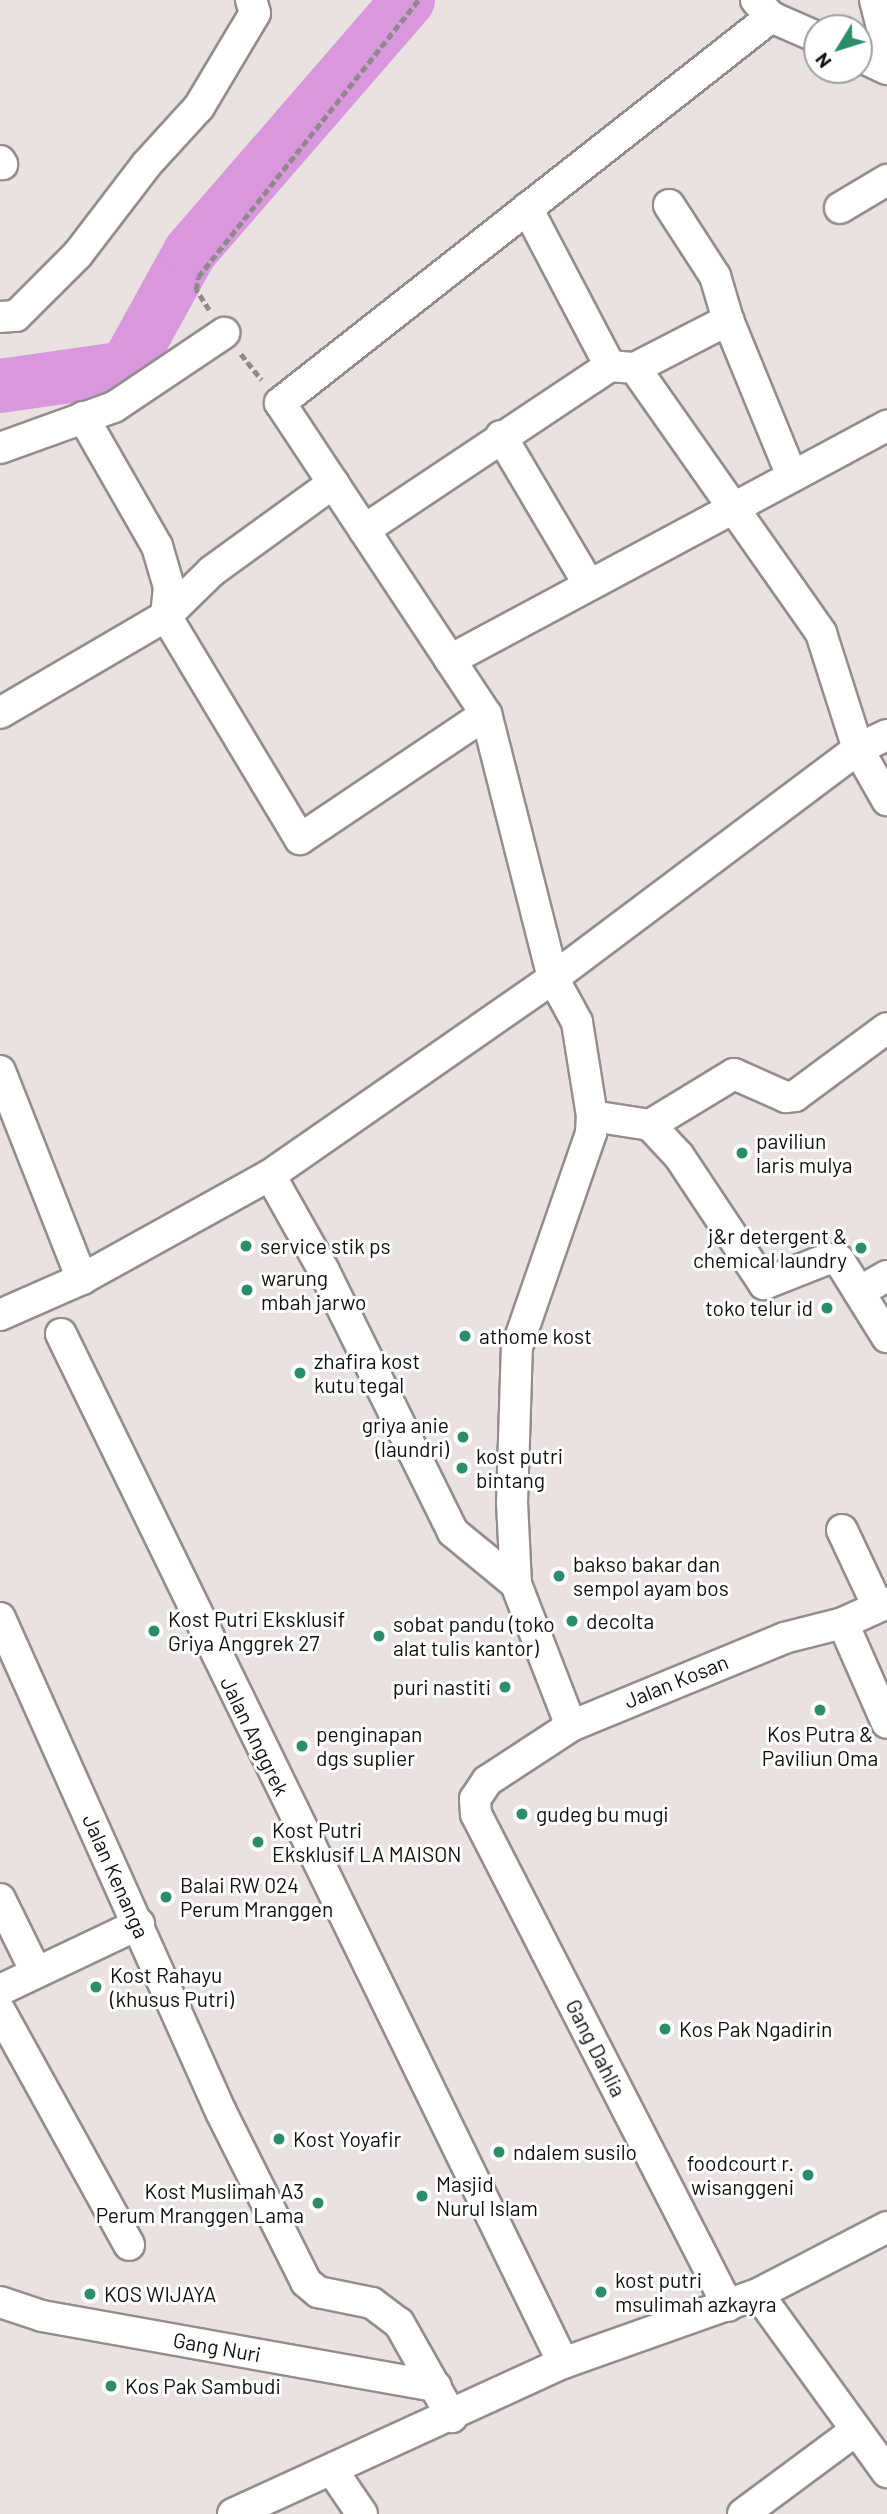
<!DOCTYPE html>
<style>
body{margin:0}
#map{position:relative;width:887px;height:2514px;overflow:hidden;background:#eae1e1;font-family:Barlow,sans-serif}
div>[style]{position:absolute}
.river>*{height:54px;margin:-27px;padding:0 27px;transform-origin:27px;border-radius:27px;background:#d998dd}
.path>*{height:4.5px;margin-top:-2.25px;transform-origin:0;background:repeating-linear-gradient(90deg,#908989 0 7px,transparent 0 10.5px)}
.roads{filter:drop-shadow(2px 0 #958d8c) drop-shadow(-2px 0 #958d8c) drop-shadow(0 2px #958d8c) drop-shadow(0 -2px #958d8c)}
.minor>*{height:30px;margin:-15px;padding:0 15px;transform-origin:15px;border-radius:15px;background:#fff}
.dots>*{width:19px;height:19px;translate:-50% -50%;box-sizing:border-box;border:4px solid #fff;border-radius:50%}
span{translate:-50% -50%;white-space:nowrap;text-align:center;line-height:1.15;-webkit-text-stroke:6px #fff;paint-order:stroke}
.poi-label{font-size:21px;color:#120f0f}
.left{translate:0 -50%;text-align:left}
.right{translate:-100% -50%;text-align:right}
.street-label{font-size:21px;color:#120f0f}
.north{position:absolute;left:803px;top:14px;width:70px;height:70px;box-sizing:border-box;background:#fff;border:2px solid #a09f9f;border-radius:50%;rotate:232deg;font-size:19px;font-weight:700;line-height:28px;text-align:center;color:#120f0f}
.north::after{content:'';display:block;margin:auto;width:24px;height:32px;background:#2c8e68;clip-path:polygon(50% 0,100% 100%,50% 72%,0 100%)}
</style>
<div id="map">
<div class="river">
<div style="left:0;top:386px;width:127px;rotate:-8.1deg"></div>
<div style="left:126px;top:368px;width:132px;rotate:-61.1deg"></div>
<div style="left:190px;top:252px;width:333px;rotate:-49.1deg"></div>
</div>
<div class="path">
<div style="left:209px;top:310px;width:24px;rotate:-123deg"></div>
<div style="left:196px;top:290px;width:13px;rotate:-81deg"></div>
<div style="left:198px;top:277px;width:354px;rotate:-51.5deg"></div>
<div style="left:241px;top:354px;width:33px;rotate:51deg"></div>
</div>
<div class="roads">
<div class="minor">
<div style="left:756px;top:0;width:23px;rotate:49deg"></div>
<div style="left:771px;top:17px;width:50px;rotate:23.5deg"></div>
<div style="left:875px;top:0;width:49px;rotate:75.7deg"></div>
<div style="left:859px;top:56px;width:31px;rotate:25deg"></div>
<div style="left:0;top:161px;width:4px;rotate:56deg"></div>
<div style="left:669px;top:205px;width:85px;rotate:57.1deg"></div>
<div style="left:715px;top:276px;width:46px;rotate:73.5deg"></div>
<div style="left:728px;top:320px;width:169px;rotate:67.7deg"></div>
<div style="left:527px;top:208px;width:178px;rotate:62.3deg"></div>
<div style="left:840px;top:208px;width:55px;rotate:-30.8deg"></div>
<div style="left:0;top:317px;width:16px;rotate:-4deg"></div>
<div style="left:16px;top:316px;width:88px;rotate:-45deg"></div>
<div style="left:78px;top:254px;width:112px;rotate:-52.6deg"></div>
<div style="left:146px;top:165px;width:79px;rotate:-47.6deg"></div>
<div style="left:199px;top:107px;width:109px;rotate:-59.2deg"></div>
<div style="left:255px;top:13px;width:14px;rotate:-107deg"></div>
<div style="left:635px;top:368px;width:324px;rotate:54.9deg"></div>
<div style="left:821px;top:633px;width:122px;rotate:72.3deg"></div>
<div style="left:858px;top:749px;width:59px;rotate:60.4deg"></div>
<div style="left:83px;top:417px;width:149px;rotate:60.2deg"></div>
<div style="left:157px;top:546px;width:43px;rotate:73.7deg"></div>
<div style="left:169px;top:587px;width:29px;rotate:96deg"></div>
<div style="left:166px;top:616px;width:64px;rotate:-44.4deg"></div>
<div style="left:212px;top:571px;width:150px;rotate:-36deg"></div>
<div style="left:501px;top:436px;width:173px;rotate:59.4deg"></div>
<div style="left:0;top:448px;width:121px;rotate:-19.8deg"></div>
<div style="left:114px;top:407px;width:133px;rotate:-33.9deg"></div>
<div style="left:364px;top:530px;width:296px;rotate:-33.7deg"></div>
<div style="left:610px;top:366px;width:25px;rotate:5deg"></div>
<div style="left:635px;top:368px;width:105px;rotate:-27.3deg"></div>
<div style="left:450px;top:660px;width:496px;rotate:-28.2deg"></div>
<div style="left:0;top:713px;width:192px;rotate:-30.3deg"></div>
<div style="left:166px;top:616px;width:260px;rotate:59deg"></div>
<div style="left:300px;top:839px;width:224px;rotate:-33.9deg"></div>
<div style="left:0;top:1071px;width:224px;rotate:68.5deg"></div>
<div style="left:592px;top:1116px;width:59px;rotate:8.8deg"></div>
<div style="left:650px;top:1125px;width:42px;rotate:46.9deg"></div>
<div style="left:679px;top:1156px;width:154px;rotate:56.4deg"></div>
<div style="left:764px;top:1284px;width:68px;rotate:-21.6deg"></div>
<div style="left:827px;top:1259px;width:12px;rotate:5deg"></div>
<div style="left:839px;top:1260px;width:91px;rotate:58.1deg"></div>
<div style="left:650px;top:1125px;width:98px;rotate:-31.3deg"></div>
<div style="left:734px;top:1074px;width:57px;rotate:23.9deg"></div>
<div style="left:786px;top:1097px;width:9px;rotate:-6deg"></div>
<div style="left:795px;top:1096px;width:114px;rotate:-36.5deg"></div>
<div style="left:270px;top:1175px;width:110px;rotate:60.6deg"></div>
<div style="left:324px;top:1271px;width:291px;rotate:63.7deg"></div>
<div style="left:453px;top:1532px;width:82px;rotate:39.5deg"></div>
<div style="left:859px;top:1292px;width:32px;rotate:-30deg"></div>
<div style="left:0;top:1315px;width:90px;rotate:-23.7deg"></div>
<div style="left:82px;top:1279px;width:215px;rotate:-29deg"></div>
<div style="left:270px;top:1175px;width:345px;rotate:-34.8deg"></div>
<div style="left:553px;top:978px;width:381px;rotate:-36.9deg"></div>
<div style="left:858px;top:749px;width:32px;rotate:-26deg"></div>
<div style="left:61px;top:1334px;width:1145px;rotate:63.99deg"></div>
<div style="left:842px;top:1530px;width:85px;rotate:64.9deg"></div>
<div style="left:0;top:1618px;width:541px;rotate:65.9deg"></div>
<div style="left:221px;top:2112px;width:190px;rotate:63.4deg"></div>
<div style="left:306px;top:2282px;width:16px;rotate:40deg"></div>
<div style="left:318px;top:2292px;width:55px;rotate:11.5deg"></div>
<div style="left:372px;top:2303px;width:34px;rotate:37deg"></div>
<div style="left:399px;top:2323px;width:108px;rotate:60.6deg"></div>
<div style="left:843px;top:1623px;width:109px;rotate:66.3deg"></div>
<div style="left:571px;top:1726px;width:152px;rotate:-111.2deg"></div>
<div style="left:516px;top:1584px;width:81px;rotate:-92.8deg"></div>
<div style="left:512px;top:1503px;width:156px;rotate:-88.2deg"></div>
<div style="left:517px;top:1347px;width:226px;rotate:-70.9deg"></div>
<div style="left:591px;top:1133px;width:17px;rotate:-87deg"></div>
<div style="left:592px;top:1116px;width:95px;rotate:-99.1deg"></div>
<div style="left:577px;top:1022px;width:50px;rotate:-118.6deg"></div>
<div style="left:553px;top:978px;width:272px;rotate:-104.2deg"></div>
<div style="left:486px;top:714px;width:373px;rotate:-123.5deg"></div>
<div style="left:280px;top:403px;width:625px;rotate:-38.17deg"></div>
<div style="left:0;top:1899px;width:79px;rotate:63.8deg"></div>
<div style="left:0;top:1990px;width:154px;rotate:-25.4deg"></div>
<div style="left:0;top:2011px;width:267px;rotate:61.1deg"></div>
<div style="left:758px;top:2294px;width:220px;rotate:54.1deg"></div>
<div style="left:0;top:2302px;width:44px;rotate:18.4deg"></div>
<div style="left:42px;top:2316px;width:400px;rotate:10.1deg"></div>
<div style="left:728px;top:2306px;width:553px;rotate:-117.12deg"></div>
<div style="left:476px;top:1814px;width:15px;rotate:-94deg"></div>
<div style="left:475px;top:1799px;width:22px;rotate:-56deg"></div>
<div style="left:487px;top:1781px;width:100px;rotate:-33.2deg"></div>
<div style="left:571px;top:1726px;width:230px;rotate:-22.4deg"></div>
<div style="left:784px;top:1638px;width:61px;rotate:-14.3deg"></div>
<div style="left:843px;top:1623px;width:48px;rotate:-24.4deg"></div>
<div style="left:332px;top:2470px;width:53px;rotate:55.7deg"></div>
<div style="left:233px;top:2514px;width:363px;rotate:-24.6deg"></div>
<div style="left:563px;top:2363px;width:207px;rotate:-19.5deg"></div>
<div style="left:758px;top:2294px;width:145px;rotate:-27.4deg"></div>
<div style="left:743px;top:2514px;width:141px;rotate:-36.6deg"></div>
</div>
</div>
<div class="dots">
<div style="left:742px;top:1153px;background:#2c8e68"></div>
<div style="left:246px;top:1246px;background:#2c8e68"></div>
<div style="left:861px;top:1248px;background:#2c8e68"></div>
<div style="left:247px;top:1290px;background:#2c8e68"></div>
<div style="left:827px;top:1308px;background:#2c8e68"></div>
<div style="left:465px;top:1336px;background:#2c8e68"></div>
<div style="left:300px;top:1373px;background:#2c8e68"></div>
<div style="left:463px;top:1437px;background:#2c8e68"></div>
<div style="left:462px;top:1468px;background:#2c8e68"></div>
<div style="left:559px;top:1576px;background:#2c8e68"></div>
<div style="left:572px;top:1621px;background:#2c8e68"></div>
<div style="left:154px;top:1631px;background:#2c8e68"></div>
<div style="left:379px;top:1636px;background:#2c8e68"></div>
<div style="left:505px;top:1687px;background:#2c8e68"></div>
<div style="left:820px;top:1710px;background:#2c8e68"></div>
<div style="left:302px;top:1746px;background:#2c8e68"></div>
<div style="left:522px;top:1814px;background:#2c8e68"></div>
<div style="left:258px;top:1842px;background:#2c8e68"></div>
<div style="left:166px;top:1897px;background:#2c8e68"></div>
<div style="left:96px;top:1987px;background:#2c8e68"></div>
<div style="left:665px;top:2029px;background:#2c8e68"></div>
<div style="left:279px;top:2139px;background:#2c8e68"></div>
<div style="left:499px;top:2152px;background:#2c8e68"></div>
<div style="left:808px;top:2175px;background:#2c8e68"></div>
<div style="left:422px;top:2196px;background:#2c8e68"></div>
<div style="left:318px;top:2203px;background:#2c8e68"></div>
<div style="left:601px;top:2292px;background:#2c8e68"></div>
<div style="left:90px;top:2294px;background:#2c8e68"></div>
<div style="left:111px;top:2386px;background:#2c8e68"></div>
</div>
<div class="poi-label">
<span class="left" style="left:756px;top:1153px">paviliun<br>laris mulya</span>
<span class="right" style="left:847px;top:1248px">j&amp;r detergent &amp;<br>chemical laundry</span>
<span class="left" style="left:260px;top:1246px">service stik ps</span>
<span class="left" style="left:261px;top:1290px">warung<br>mbah jarwo</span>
<span class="right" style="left:813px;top:1308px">toko telur id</span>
<span class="left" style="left:479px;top:1336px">athome kost</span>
<span class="left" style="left:314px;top:1373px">zhafira kost<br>kutu tegal</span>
<span class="right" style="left:449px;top:1437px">griya anie<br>(laundri)</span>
<span class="left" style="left:476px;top:1468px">kost putri<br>bintang</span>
<span class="left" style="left:573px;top:1576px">bakso bakar dan<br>sempol ayam bos</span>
<span class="left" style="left:168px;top:1631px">Kost Putri Eksklusif<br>Griya Anggrek 27</span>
<span class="left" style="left:586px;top:1621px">decolta</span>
<span class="left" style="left:393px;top:1636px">sobat pandu (toko<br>alat tulis kantor)</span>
<span class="right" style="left:491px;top:1687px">puri nastiti</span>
<span class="left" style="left:316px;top:1746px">penginapan<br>dgs suplier</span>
<span style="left:820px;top:1746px">Kos Putra &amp;<br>Paviliun Oma</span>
<span class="left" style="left:536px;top:1814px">gudeg bu mugi</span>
<span class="left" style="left:272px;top:1842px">Kost Putri<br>Eksklusif LA MAISON</span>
<span class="left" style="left:180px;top:1897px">Balai RW 024<br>Perum Mranggen</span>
<span class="left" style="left:110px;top:1987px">Kost Rahayu<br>(khusus Putri)</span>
<span class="left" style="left:679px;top:2029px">Kos Pak Ngadirin</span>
<span class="left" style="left:293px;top:2139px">Kost Yoyafir</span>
<span class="left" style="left:513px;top:2152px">ndalem susilo</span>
<span class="right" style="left:794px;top:2175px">foodcourt r.<br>wisanggeni</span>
<span class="left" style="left:436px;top:2196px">Masjid<br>Nurul Islam</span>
<span class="right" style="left:304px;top:2203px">Kost Muslimah A3<br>Perum Mranggen Lama</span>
<span class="left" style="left:615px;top:2292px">kost putri<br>msulimah azkayra</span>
<span class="left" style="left:104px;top:2294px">KOS WIJAYA</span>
<span class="left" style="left:125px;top:2386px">Kos Pak Sambudi</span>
</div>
<div class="street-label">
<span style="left:676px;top:1681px;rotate:-22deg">Jalan Kosan</span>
<span style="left:255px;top:1736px;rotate:64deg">Jalan Anggrek</span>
<span style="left:116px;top:1876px;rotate:66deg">Jalan Kenanga</span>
<span style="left:596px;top:2048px;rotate:63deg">Gang Dahlia</span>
<span style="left:217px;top:2347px;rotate:10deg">Gang Nuri</span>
</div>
<div class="north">N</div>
</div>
